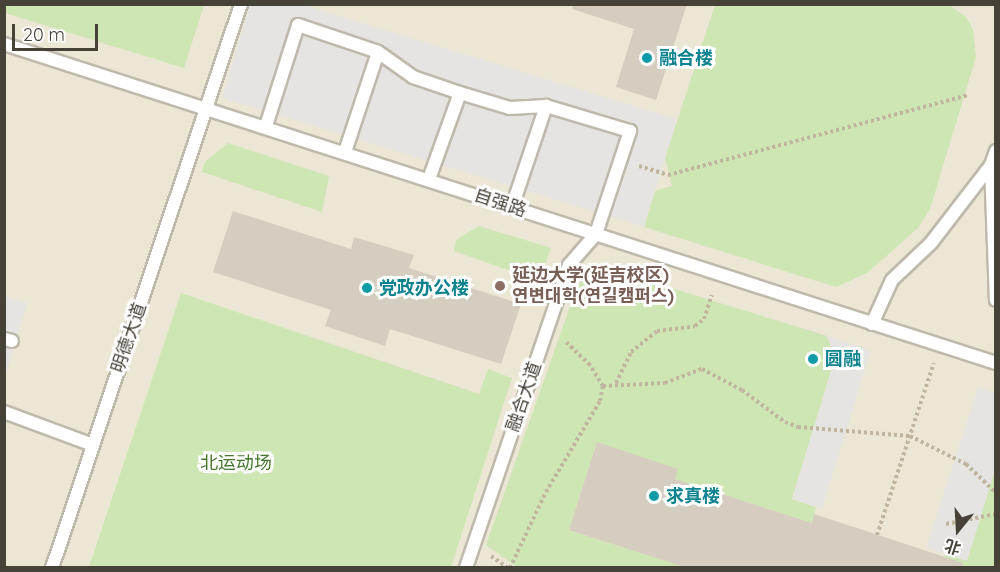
<!DOCTYPE html>
<meta charset="utf-8">
<style>
body{margin:0}
#map{position:relative;width:1000px;height:572px;overflow:hidden;background:#f4f1e9;font-family:Quicksand,"Noto Sans SC","Noto Sans KR",sans-serif}
div>[style]{position:absolute}
.education>*{inset:0;background:#ece6d4}
.green>*{inset:0;background:#cee6b4}
.parking>*{inset:0;background:#e5e4e0}
.building>*{inset:0;background:#d5cdbf}
.path>*{height:4px;margin-top:-2px;transform-origin:0;background:repeating-linear-gradient(90deg,#c0b59e 0 3px,transparent 0 6px)}
.roads{filter:drop-shadow(2px 0 #bfb9ac) drop-shadow(-2px 0 #bfb9ac) drop-shadow(0 2px #bfb9ac) drop-shadow(0 -2px #bfb9ac)}
.lane>*{height:12px;margin:-6px;padding:0 6px;transform-origin:6px;border-radius:6px;background:#fff}
.dots>*{width:16px;height:16px;translate:-50% -50%;box-sizing:border-box;border:3px solid #fff;border-radius:50%}
span{translate:-50% -50%;white-space:nowrap;text-align:center;line-height:1.15;-webkit-text-stroke:6px #fff;paint-order:stroke}
.culture-label{font-size:18px;color:#0d838f;font-weight:700}
.left{translate:0 -50%;text-align:left}
.street-label{font-size:18px;color:#474238}
.education-label{font-size:18px;color:#785e54;font-weight:700}
.park-label{font-size:18px;color:#47772d}
.frame{position:absolute;inset:0;border:6px solid #474238;pointer-events:none}
.north{position:absolute;left:928px;top:500px;width:60px;height:60px;-webkit-text-stroke:4px #fff;paint-order:stroke;rotate:198deg;font-size:16px;font-weight:700;line-height:24px;text-align:center;color:#474238}
.north::after{content:'';display:block;margin:auto;width:21px;height:27px;background:#474238;clip-path:polygon(50% 0,100% 100%,50% 72%,0 100%)}
.scale{position:absolute;left:12px;top:24px;width:86px;height:27px;box-sizing:border-box;border:3px solid #474238;border-top:0;padding-left:8px;font-size:18px;line-height:21px;white-space:nowrap;color:#474238;-webkit-text-stroke:4px #fff;paint-order:stroke}
</style>
<div id="map">
<div class="education">
<div style="clip-path:polygon(5px 5px,995px 5px,995px 567px,5px 567px)"></div>
</div>
<div class="green">
<div style="clip-path:polygon(948px 4px,966px 17px,973px 30px,976px 57px,930px 209px,918px 228px,867px 273px,836px 287px,644px 227px,655px 191px,672px 186px,665px 158px,715px 5px)"></div>
<div style="clip-path:polygon(4px 5px,5px 4px,204px 5px,184px 68px,5px 13px)"></div>
<div style="clip-path:polygon(228px 143px,329px 176px,322px 212px,202px 172px,205px 162px)"></div>
<div style="clip-path:polygon(479px 226px,551px 248px,539px 281px,454px 251px,456px 240px)"></div>
<div style="clip-path:polygon(593px 264px,827px 336px,835px 358px,792px 499px,816px 507px,812px 523px,675px 479px,597px 443px,569px 530px,684px 567px,517px 567px,486px 545px,576px 289px)"></div>
<div style="clip-path:polygon(181px 293px,479px 394px,488px 369px,512px 378px,451px 567px,89px 567px)"></div>
<div style="clip-path:polygon(995px 470px,995px 567px,941px 567px,946px 554px,967px 560px)"></div>
</div>
<div class="parking">
<div style="clip-path:polygon(300px 4px,677px 119px,644px 227px,222px 98px,250px 5px)"></div>
<div style="clip-path:polygon(5px 296px,27px 303px,5px 378px)"></div>
<div style="clip-path:polygon(827px 336px,871px 350px,822px 509px,792px 499px,835px 358px)"></div>
<div style="clip-path:polygon(978px 387px,995px 392px,995px 470px,967px 561px,926px 548px)"></div>
</div>
<div class="building">
<div style="clip-path:polygon(573px 4px,687px 4px,656px 100px,616px 87px,634px 29px,572px 9px)"></div>
<div style="clip-path:polygon(233px 211px,351px 249px,354px 237px,414px 255px,409px 268px,521px 304px,501px 364px,390px 329px,385px 346px,325px 326px,331px 310px,213px 272px)"></div>
<div style="clip-path:polygon(597px 442px,678px 469px,675px 479px,812px 523px,814px 514px,963px 563px,962px 567px,684px 567px,569px 530px)"></div>
</div>
<div class="path">
<div style="left:639px;top:166px;width:30px;rotate:17deg"></div>
<div style="left:668px;top:175px;width:311px;rotate:-14.9deg"></div>
<div style="left:616px;top:383px;width:34px;rotate:-64deg"></div>
<div style="left:631px;top:352px;width:33px;rotate:-39deg"></div>
<div style="left:657px;top:331px;width:38px;rotate:-7deg"></div>
<div style="left:695px;top:326px;width:11px;rotate:-38deg"></div>
<div style="left:704px;top:319px;width:25px;rotate:-72deg"></div>
<div style="left:603px;top:386px;width:62px;rotate:-2.8deg"></div>
<div style="left:665px;top:383px;width:40px;rotate:-21deg"></div>
<div style="left:702px;top:369px;width:45px;rotate:27.7deg"></div>
<div style="left:742px;top:390px;width:54px;rotate:36.7deg"></div>
<div style="left:785px;top:422px;width:14px;rotate:21deg"></div>
<div style="left:798px;top:427px;width:112px;rotate:4.6deg"></div>
<div style="left:910px;top:436px;width:63px;rotate:26.6deg"></div>
<div style="left:966px;top:464px;width:42px;rotate:44deg"></div>
<div style="left:946px;top:524px;width:51px;rotate:-11.3deg"></div>
<div style="left:877px;top:535px;width:181px;rotate:-71.7deg"></div>
<div style="left:491px;top:556px;width:21px;rotate:35deg"></div>
<div style="left:510px;top:568px;width:84px;rotate:-64.7deg"></div>
<div style="left:546px;top:492px;width:106px;rotate:-59.3deg"></div>
<div style="left:600px;top:401px;width:15px;rotate:-79deg"></div>
<div style="left:603px;top:386px;width:25px;rotate:-122deg"></div>
<div style="left:590px;top:365px;width:35px;rotate:-136deg"></div>
</div>
<div class="roads">
<div class="lane">
<div style="left:4px;top:44px;width:1042px;rotate:17.83deg"></div>
<div style="left:266px;top:126px;width:106px;rotate:-72.4deg"></div>
<div style="left:298px;top:25px;width:84px;rotate:18.6deg"></div>
<div style="left:378px;top:52px;width:43px;rotate:35.5deg"></div>
<div style="left:413px;top:77px;width:50px;rotate:18.8deg"></div>
<div style="left:460px;top:93px;width:52px;rotate:16.7deg"></div>
<div style="left:510px;top:108px;width:36px;rotate:-3deg"></div>
<div style="left:546px;top:106px;width:88px;rotate:16.6deg"></div>
<div style="left:630px;top:131px;width:108px;rotate:108.3deg"></div>
<div style="left:596px;top:234px;width:41px;rotate:131.1deg"></div>
<div style="left:569px;top:265px;width:320px;rotate:108.8deg"></div>
<div style="left:345px;top:152px;width:105px;rotate:-71.7deg"></div>
<div style="left:991px;top:165px;width:135px;rotate:87.9deg"></div>
<div style="left:429px;top:179px;width:91px;rotate:-70.2deg"></div>
<div style="left:512px;top:207px;width:107px;rotate:-71.4deg"></div>
<div style="left:872px;top:324px;width:48px;rotate:-65.6deg"></div>
<div style="left:892px;top:280px;width:54px;rotate:-43.5deg"></div>
<div style="left:931px;top:243px;width:98px;rotate:-52.4deg"></div>
<div style="left:991px;top:165px;width:15px;rotate:-70deg"></div>
<div style="left:4px;top:339px;width:8px;rotate:14deg"></div>
<div style="left:4px;top:412px;width:95px;rotate:20.3deg"></div>
<div style="left:52px;top:568px;width:595px;rotate:-71.47deg"></div>
</div>
</div>
<div class="dots">
<div style="left:647px;top:58px;background:#0f9aa8"></div>
<div style="left:500px;top:286px;background:#8d6e63"></div>
<div style="left:367px;top:288px;background:#0f9aa8"></div>
<div style="left:813px;top:359px;background:#0f9aa8"></div>
<div style="left:654px;top:496px;background:#0f9aa8"></div>
</div>
<div class="culture-label">
<span class="left" style="left:659px;top:58px">融合楼</span>
<span class="left" style="left:379px;top:288px">党政办公楼</span>
<span class="left" style="left:825px;top:359px">圆融</span>
<span class="left" style="left:666px;top:496px">求真楼</span>
</div>
<div class="street-label">
<span style="left:500px;top:203px;rotate:18deg">自强路</span>
<span style="left:129px;top:338px;rotate:-71deg">明德大道</span>
<span style="left:524px;top:397px;rotate:-71deg">融合大道</span>
</div>
<div class="education-label">
<span class="left" style="left:512px;top:286px">延边大学(延吉校区)<br>연변대학(연길캠퍼스)</span>
</div>
<div class="park-label">
<span style="left:236px;top:463px">北运动场</span>
</div>
<div class="frame"></div>
<div class="north">北</div>
<div class="scale">20 m</div>
</div>
